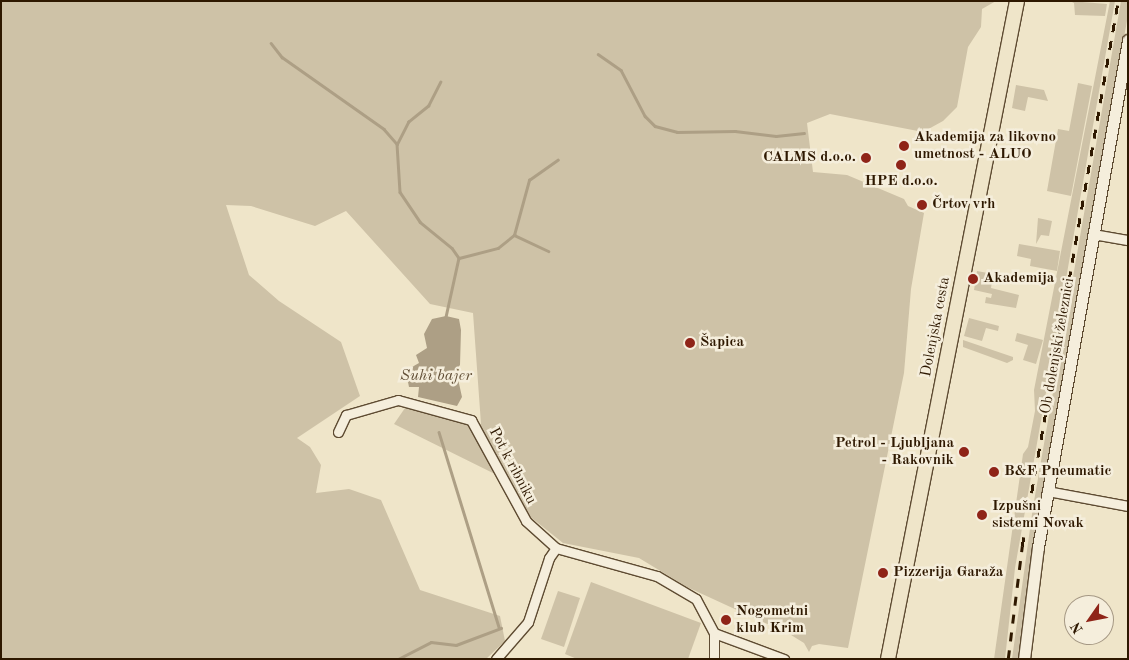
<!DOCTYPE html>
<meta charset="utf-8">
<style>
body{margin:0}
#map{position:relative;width:1129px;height:660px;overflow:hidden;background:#efe5c9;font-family:"Old Standard TT",serif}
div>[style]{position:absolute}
.green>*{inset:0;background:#cec2a7}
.water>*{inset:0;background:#ad9f85}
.stream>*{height:2.5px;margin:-1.25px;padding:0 1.25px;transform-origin:1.25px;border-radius:1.25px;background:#ad9f85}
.roads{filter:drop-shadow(1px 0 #5e4b32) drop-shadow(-1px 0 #5e4b32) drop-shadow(0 1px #5e4b32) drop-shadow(0 -1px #5e4b32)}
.minor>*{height:9px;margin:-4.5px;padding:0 4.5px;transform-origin:4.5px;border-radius:4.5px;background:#f5eedc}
.tertiary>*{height:11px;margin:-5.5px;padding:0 5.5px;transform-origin:5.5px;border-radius:5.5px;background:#f5eedc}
.primary>*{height:14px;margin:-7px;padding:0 7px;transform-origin:7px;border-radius:7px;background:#efe5c9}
.rail>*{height:2.5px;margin-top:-1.25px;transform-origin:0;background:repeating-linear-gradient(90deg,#2e1800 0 9px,transparent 0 18px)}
.dots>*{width:14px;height:14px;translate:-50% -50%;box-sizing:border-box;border:2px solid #f5eedc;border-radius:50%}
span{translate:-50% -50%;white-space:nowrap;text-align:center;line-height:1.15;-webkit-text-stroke:5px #f5eedc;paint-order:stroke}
.poi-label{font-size:15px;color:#2e1800;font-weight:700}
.left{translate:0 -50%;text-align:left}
.right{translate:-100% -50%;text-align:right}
.street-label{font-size:15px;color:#2e1800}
.water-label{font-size:16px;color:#614e35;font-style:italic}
.frame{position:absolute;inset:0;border:2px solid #2e1800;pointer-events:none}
.north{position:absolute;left:1064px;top:595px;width:50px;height:50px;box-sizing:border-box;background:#f5eedc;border:1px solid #a59884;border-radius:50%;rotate:237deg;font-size:14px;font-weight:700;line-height:20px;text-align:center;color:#2e1800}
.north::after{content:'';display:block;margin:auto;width:18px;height:22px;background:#8f2418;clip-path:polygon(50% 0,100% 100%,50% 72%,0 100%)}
</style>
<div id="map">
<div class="green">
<div style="clip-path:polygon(1px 1px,996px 1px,982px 9px,981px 27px,968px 47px,957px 107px,943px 121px,923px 132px,830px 114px,807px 123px,813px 172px,847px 175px,904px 199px,908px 206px,924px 213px,911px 289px,904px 373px,848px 648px,819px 644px,812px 646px,809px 652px,804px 643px,791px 635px,687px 587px,639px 558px,563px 543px,528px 515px,505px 479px,394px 424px,405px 408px,481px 424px,473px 313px,430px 304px,346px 211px,315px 226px,251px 206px,226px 205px,249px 275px,279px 301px,341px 342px,360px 396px,297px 438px,310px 447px,321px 465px,316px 493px,349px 489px,381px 500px,420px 590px,500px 616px,505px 641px,486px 659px,1px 659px)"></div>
<div style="clip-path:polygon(1070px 1px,1107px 4px,1105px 16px,1075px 15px,1074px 3px)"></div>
<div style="clip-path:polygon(1110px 1px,1115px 1px,1015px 568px,1005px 659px,994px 659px,1023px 454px,1028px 447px,1035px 411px,1034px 390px)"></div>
<div style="clip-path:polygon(1121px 1px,1128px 1px,1128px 15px,1030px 569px,1020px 659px,1012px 659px,1033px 507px)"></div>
<div style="clip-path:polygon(1078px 83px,1092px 86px,1071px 196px,1047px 191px,1058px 129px,1069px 131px)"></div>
<div style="clip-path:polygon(1016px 85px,1044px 90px,1048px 101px,1028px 97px,1025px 111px,1012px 108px)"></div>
<div style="clip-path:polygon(1038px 218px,1052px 221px,1049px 236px,1041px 235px,1036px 244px)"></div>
<div style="clip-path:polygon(1019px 244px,1060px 251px,1057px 271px,1030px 266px,1031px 259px,1017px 256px)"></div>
<div style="clip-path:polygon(977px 271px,993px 274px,991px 288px,1019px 295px,1016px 308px,985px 303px,986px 297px,991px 298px,992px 294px,974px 290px)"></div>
<div style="clip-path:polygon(969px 318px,999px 326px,998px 331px,986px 328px,982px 341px,964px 336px)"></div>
<div style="clip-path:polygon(1017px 333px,1043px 340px,1036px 364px,1023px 360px,1028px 345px,1015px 341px)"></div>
<div style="clip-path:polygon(963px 340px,1013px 357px,1013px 360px,1007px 363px,963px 347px)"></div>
<div style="clip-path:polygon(591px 582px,701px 623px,688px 659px,577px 659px,565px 654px)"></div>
<div style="clip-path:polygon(558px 591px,580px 598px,564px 647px,541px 639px)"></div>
</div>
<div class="water">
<div style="clip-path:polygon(446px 316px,459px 319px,461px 330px,460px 365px,456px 370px,462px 397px,457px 406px,418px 397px,419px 387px,409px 387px,408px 382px,414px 378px,412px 367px,419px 363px,416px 355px,427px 348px,424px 334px,432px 319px)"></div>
</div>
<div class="stream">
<div style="left:271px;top:43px;width:18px;rotate:52deg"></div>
<div style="left:282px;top:57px;width:125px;rotate:35.2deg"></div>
<div style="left:384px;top:129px;width:20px;rotate:49deg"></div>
<div style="left:397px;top:144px;width:48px;rotate:86.4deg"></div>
<div style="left:400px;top:192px;width:36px;rotate:56deg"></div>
<div style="left:420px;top:222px;width:41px;rotate:39.1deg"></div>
<div style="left:452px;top:248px;width:12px;rotate:55deg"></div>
<div style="left:459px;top:258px;width:60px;rotate:102.4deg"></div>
<div style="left:598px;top:54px;width:28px;rotate:35deg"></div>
<div style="left:621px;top:70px;width:52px;rotate:62.4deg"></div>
<div style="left:645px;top:116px;width:14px;rotate:45deg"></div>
<div style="left:655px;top:126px;width:23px;rotate:15deg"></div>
<div style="left:677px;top:132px;width:58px;rotate:-1deg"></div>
<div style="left:735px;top:131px;width:41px;rotate:7deg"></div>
<div style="left:776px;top:136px;width:28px;rotate:-6deg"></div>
<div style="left:397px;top:144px;width:25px;rotate:-63deg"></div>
<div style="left:408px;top:122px;width:26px;rotate:-39deg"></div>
<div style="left:428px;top:106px;width:27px;rotate:-63deg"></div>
<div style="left:514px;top:235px;width:38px;rotate:25deg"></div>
<div style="left:459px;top:258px;width:40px;rotate:-14.4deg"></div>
<div style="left:498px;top:248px;width:21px;rotate:-39deg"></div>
<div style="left:514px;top:235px;width:57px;rotate:-74.7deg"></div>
<div style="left:529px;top:180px;width:35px;rotate:-35deg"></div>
<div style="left:439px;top:432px;width:204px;rotate:72.9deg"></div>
<div style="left:398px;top:659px;width:37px;rotate:-27deg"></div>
<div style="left:431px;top:642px;width:25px;rotate:7deg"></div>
<div style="left:456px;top:645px;width:48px;rotate:-20.7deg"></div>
</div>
<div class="roads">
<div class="minor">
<div style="left:1093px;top:234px;width:36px;rotate:10deg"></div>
<div style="left:338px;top:432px;width:19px;rotate:-65deg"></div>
<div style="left:346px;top:415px;width:54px;rotate:-16.1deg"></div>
<div style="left:398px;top:400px;width:76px;rotate:15.3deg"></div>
<div style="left:471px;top:420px;width:115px;rotate:61.4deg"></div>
<div style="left:526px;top:521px;width:40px;rotate:42deg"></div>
<div style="left:556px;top:548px;width:105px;rotate:15.5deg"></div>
<div style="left:657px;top:576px;width:45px;rotate:30.5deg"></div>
<div style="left:696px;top:599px;width:38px;rotate:62deg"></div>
<div style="left:714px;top:633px;width:26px;rotate:90deg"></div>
<div style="left:1047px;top:491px;width:82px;rotate:10.5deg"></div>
<div style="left:714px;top:633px;width:75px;rotate:20.4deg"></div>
<div style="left:496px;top:659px;width:49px;rotate:-49.1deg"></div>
<div style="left:528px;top:622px;width:67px;rotate:-71.8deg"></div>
<div style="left:549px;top:558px;width:12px;rotate:-55deg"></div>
</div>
<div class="tertiary">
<div style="left:1024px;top:659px;width:113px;rotate:-82.9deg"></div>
<div style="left:1038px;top:547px;width:515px;rotate:-79.93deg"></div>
</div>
<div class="primary">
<div style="left:888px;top:659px;width:671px;rotate:-78.91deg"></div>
</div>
</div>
<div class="rail">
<div style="left:1008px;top:659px;width:114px;rotate:-82.9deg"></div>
<div style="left:1022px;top:546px;width:553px;rotate:-80.01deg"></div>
</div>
<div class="dots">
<div style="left:904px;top:146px;background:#8f2418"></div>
<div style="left:866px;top:158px;background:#8f2418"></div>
<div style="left:901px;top:165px;background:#8f2418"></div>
<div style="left:922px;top:205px;background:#8f2418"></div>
<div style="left:973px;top:279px;background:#8f2418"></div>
<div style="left:690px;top:343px;background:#8f2418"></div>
<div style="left:964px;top:452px;background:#8f2418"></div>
<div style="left:994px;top:472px;background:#8f2418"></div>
<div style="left:982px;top:515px;background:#8f2418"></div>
<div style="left:883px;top:573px;background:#8f2418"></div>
<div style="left:726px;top:620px;background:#8f2418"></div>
</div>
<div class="poi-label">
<span class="left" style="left:914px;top:146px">Akademija za likovno<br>umetnost - ALUO</span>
<span class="right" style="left:856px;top:158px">CALMS d.o.o.</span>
<span style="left:901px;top:182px">HPE d.o.o.</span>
<span class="left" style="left:932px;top:205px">Črtov vrh</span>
<span class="left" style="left:983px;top:279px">Akademija</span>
<span class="left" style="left:700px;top:343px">Šapica</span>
<span class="right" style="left:954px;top:452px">Petrol - Ljubljana<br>- Rakovnik</span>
<span class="left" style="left:1004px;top:472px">B&amp;F Pneumatic</span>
<span class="left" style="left:992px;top:515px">Izpušni<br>sistemi Novak</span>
<span class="left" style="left:893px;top:573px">Pizzerija Garaža</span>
<span class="left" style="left:736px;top:620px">Nogometni<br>klub Krim</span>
</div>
<div class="street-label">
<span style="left:936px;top:327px;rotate:-79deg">Dolenjska cesta</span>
<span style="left:1058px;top:346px;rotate:-80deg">Ob dolenjski železnici</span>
<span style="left:512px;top:466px;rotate:62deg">Pot k ribniku</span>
</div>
<div class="water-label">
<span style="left:436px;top:376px">Suhi bajer</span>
</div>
<div class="frame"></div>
<div class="north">N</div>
</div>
